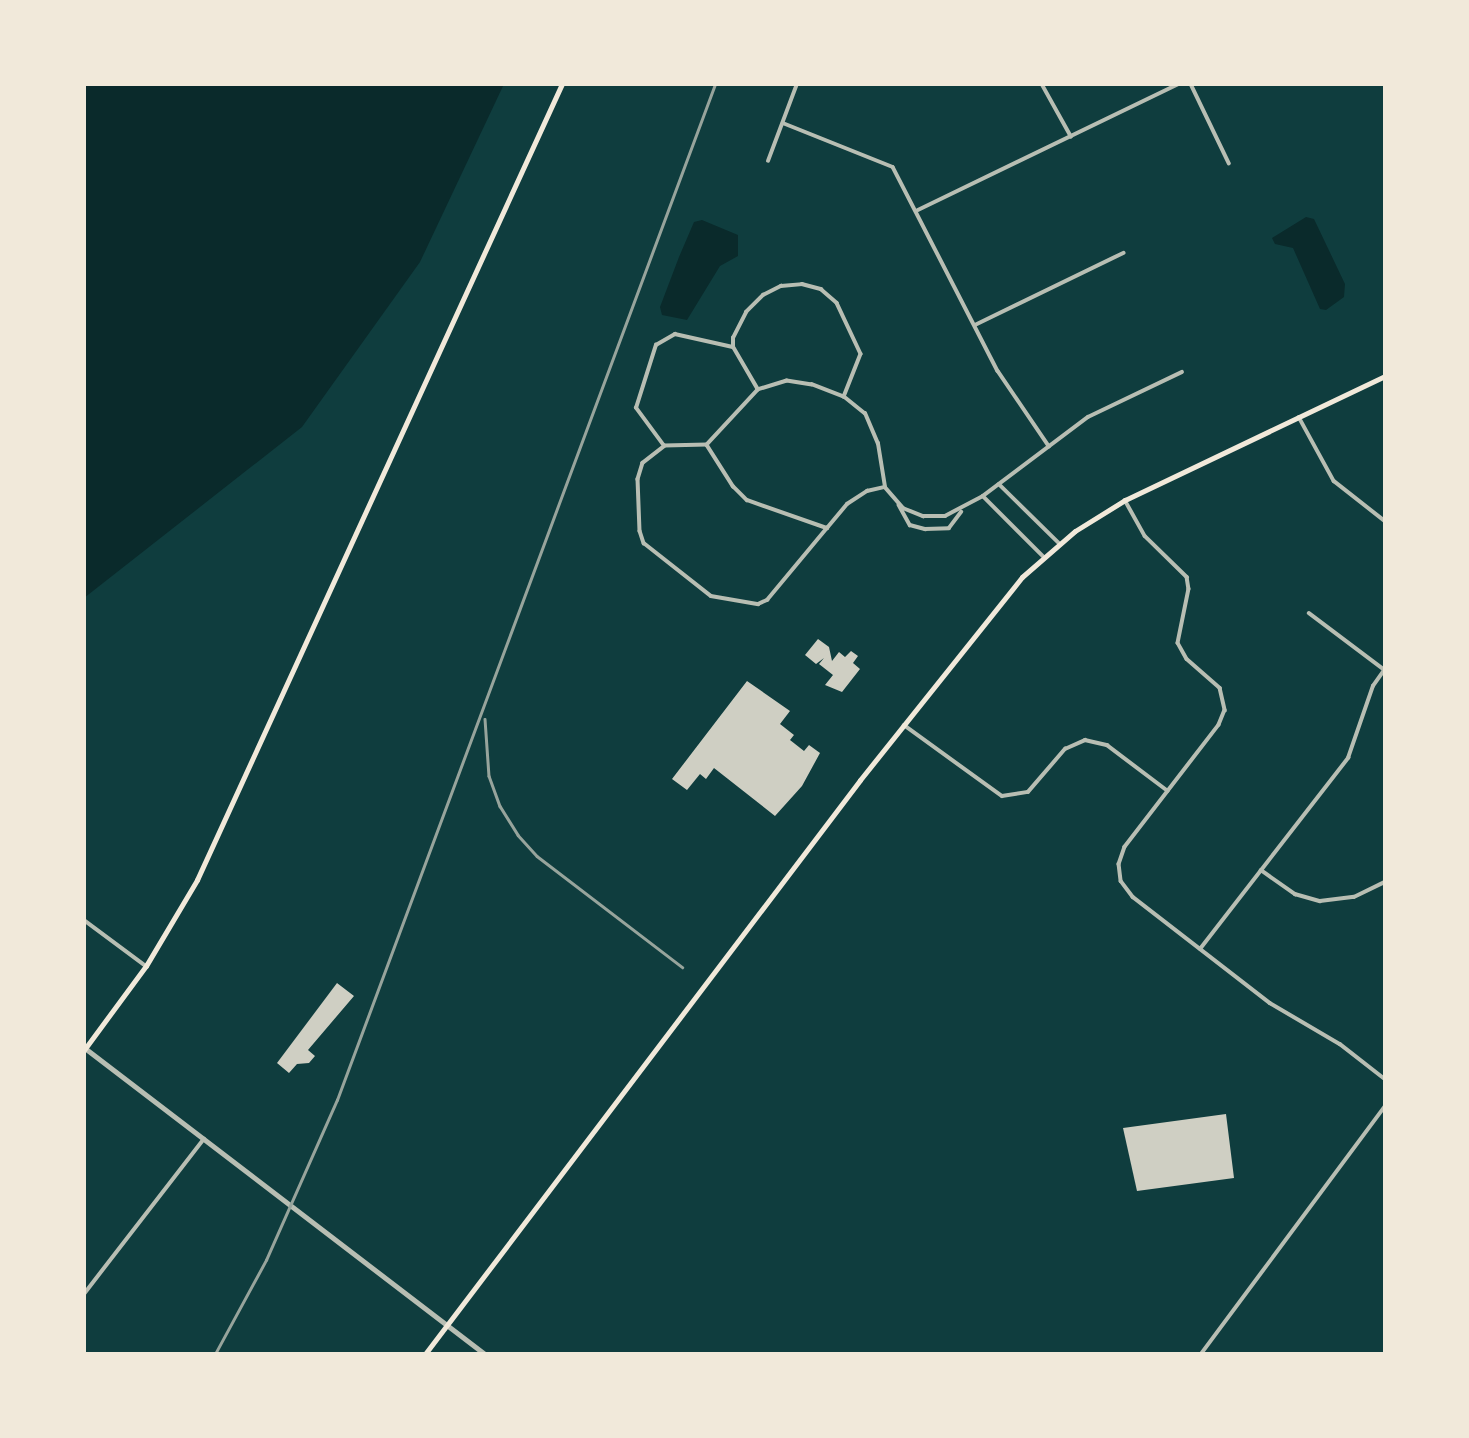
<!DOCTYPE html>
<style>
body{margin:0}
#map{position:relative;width:1469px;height:1438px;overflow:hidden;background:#0f3d3e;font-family:"Source Sans 3",sans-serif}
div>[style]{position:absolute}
.water>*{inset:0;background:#0a2a2b}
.building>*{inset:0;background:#cfcfc3}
.minor>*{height:3.5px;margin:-1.75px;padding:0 1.75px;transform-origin:1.75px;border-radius:1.75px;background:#b8beb3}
.tertiary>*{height:4.5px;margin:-2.25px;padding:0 2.25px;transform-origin:2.25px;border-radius:2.25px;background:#b8beb3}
.secondary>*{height:4.5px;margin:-2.25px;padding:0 2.25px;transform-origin:2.25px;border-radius:2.25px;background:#f1e9da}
.primary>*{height:5px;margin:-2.5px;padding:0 2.5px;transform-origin:2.5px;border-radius:2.5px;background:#f1e9da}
.rail>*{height:2.5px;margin:-1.25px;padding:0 1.25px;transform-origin:1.25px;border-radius:1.25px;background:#97a49c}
span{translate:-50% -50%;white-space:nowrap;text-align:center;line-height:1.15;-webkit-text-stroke:7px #f1e9da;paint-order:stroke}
.frame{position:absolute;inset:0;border:86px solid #f1e9da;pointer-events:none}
</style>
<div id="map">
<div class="water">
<div style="clip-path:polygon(84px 84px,504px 84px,420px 262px,302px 427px,84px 598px)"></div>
<div style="clip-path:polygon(1306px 217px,1314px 219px,1345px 284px,1344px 297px,1326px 310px,1320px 309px,1293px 248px,1275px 244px,1272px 238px)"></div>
<div style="clip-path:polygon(702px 220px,738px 235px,738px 256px,720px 266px,687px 320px,662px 315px,660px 307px,679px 257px,694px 222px)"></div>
</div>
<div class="building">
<div style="clip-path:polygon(818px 639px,829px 647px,832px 661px,839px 652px,845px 657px,851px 651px,858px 656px,853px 663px,860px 669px,842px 692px,825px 685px,833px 675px,819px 664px,824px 658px,816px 664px,805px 655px)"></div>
<div style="clip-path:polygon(747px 681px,790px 711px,780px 724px,794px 735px,790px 740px,804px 751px,809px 745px,820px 753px,802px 786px,775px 816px,714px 768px,706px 779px,700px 774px,687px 790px,672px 779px)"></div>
<div style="clip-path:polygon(337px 983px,354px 996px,308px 1050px,315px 1056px,309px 1063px,297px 1064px,289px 1073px,277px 1063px)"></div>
<div style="clip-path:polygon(1226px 1114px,1234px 1178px,1137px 1191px,1123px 1128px)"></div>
</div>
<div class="minor">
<div style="left:1042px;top:84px;width:60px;rotate:60.9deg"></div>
<div style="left:1191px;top:84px;width:88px;rotate:64.3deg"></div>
<div style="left:783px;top:123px;width:118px;rotate:21.8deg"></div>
<div style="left:893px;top:167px;width:229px;rotate:62.8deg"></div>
<div style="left:998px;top:371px;width:91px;rotate:55.8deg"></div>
<div style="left:768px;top:161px;width:82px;rotate:-69.4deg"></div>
<div style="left:918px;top:210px;width:290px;rotate:-25.8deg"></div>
<div style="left:975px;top:325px;width:165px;rotate:-25.9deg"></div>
<div style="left:758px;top:390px;width:50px;rotate:-120.2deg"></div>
<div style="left:733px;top:347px;width:9px;rotate:-90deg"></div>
<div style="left:733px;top:338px;width:29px;rotate:-63deg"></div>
<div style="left:746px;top:312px;width:24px;rotate:-45deg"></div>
<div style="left:763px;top:295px;width:20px;rotate:-27deg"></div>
<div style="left:781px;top:286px;width:21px;rotate:-5deg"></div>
<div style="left:802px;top:284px;width:20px;rotate:15deg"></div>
<div style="left:821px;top:289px;width:21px;rotate:41deg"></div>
<div style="left:837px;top:303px;width:56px;rotate:64.8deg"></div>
<div style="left:861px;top:354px;width:46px;rotate:111.6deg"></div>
<div style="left:1299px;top:417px;width:73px;rotate:61.3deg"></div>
<div style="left:1334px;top:481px;width:65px;rotate:38.1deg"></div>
<div style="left:707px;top:445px;width:42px;rotate:178.6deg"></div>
<div style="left:665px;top:446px;width:28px;rotate:142deg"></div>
<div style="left:643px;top:463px;width:17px;rotate:107deg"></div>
<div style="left:638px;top:479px;width:52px;rotate:87.8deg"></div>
<div style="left:640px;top:531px;width:13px;rotate:72deg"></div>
<div style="left:644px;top:543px;width:85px;rotate:38.3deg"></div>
<div style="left:711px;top:596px;width:48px;rotate:9.7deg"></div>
<div style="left:758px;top:604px;width:10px;rotate:-24deg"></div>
<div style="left:767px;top:600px;width:94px;rotate:-50.2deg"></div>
<div style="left:664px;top:446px;width:47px;rotate:-126.4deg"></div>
<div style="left:636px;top:408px;width:66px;rotate:-72.4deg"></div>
<div style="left:656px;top:345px;width:22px;rotate:-30deg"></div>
<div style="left:675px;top:334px;width:59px;rotate:12.6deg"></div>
<div style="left:999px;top:484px;width:84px;rotate:44.5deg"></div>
<div style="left:885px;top:487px;width:44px;rotate:-99.2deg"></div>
<div style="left:878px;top:444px;width:33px;rotate:-113deg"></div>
<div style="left:865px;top:414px;width:27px;rotate:-141deg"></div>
<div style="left:844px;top:397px;width:34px;rotate:-159deg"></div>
<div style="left:812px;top:385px;width:25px;rotate:-171deg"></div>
<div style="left:787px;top:381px;width:30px;rotate:163deg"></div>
<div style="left:758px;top:390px;width:75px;rotate:132.8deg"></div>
<div style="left:707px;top:445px;width:49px;rotate:57.6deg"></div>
<div style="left:733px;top:486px;width:20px;rotate:45deg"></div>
<div style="left:747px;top:500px;width:85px;rotate:19.3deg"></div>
<div style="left:827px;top:528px;width:31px;rotate:-50deg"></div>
<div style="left:847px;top:504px;width:24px;rotate:-33deg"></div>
<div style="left:867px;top:491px;width:18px;rotate:-13deg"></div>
<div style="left:885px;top:487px;width:28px;rotate:49deg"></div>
<div style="left:903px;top:508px;width:22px;rotate:22deg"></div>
<div style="left:923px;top:516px;width:22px"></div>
<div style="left:945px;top:516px;width:43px;rotate:-27.8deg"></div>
<div style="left:983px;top:496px;width:131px;rotate:-37deg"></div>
<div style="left:1088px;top:417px;width:104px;rotate:-25.6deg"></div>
<div style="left:983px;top:496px;width:85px;rotate:45deg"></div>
<div style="left:1125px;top:500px;width:41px;rotate:60.9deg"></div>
<div style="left:1145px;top:536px;width:59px;rotate:44.3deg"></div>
<div style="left:1187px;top:577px;width:12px;rotate:81deg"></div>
<div style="left:1189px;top:589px;width:55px;rotate:101.5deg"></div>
<div style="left:1178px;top:643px;width:18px;rotate:61deg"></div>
<div style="left:1187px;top:659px;width:44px;rotate:41.3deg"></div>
<div style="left:1220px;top:688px;width:23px;rotate:77deg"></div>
<div style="left:1225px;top:710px;width:16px;rotate:112deg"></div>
<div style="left:1219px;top:725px;width:154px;rotate:127.6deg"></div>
<div style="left:1125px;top:847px;width:18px;rotate:109deg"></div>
<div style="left:1119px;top:864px;width:17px;rotate:83deg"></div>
<div style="left:1121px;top:881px;width:20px;rotate:53deg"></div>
<div style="left:1133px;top:897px;width:173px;rotate:37.7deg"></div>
<div style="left:1270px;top:1003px;width:81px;rotate:30.4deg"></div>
<div style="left:1340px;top:1044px;width:57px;rotate:37.9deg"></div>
<div style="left:899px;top:505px;width:23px;rotate:61deg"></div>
<div style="left:910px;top:525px;width:16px;rotate:15deg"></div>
<div style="left:925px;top:529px;width:24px;rotate:-2deg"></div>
<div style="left:949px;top:528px;width:20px;rotate:-53deg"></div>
<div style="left:1309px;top:613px;width:95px;rotate:36.9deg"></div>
<div style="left:904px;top:725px;width:121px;rotate:35.9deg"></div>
<div style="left:1002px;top:796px;width:26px;rotate:-9deg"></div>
<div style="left:1028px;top:792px;width:57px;rotate:-49.3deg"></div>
<div style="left:1065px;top:749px;width:22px;rotate:-24deg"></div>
<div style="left:1085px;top:740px;width:23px;rotate:13deg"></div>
<div style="left:1107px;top:745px;width:76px;rotate:37deg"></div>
<div style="left:1261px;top:870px;width:42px;rotate:35.2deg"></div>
<div style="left:1295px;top:894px;width:26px;rotate:16deg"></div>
<div style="left:1320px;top:901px;width:34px;rotate:-7deg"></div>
<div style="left:1354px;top:897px;width:34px;rotate:-26deg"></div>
<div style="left:84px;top:920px;width:77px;rotate:36.6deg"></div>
<div style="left:1200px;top:949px;width:242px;rotate:-52.2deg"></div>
<div style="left:1348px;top:758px;width:76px;rotate:-70.9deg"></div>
<div style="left:1373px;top:686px;width:21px;rotate:-55deg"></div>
<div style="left:84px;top:1294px;width:196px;rotate:-52.3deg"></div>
<div style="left:1201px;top:1354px;width:309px;rotate:-53.4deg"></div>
</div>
<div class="tertiary">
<div style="left:85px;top:1048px;width:504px;rotate:37.42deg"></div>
</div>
<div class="secondary">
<div style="left:84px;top:1050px;width:104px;rotate:-53.6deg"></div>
<div style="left:146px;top:966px;width:100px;rotate:-59.3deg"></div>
<div style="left:197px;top:880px;width:876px;rotate:-65.37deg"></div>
</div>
<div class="primary">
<div style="left:425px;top:1354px;width:720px;rotate:-52.84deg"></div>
<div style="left:860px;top:780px;width:260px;rotate:-51.4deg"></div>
<div style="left:1022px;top:577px;width:70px;rotate:-41deg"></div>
<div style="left:1075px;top:531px;width:59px;rotate:-31.8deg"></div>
<div style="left:1125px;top:500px;width:288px;rotate:-25.5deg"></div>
</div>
<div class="rail">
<div style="left:485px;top:719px;width:57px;rotate:86deg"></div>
<div style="left:489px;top:776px;width:32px;rotate:70deg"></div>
<div style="left:500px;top:806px;width:34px;rotate:58deg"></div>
<div style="left:518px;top:835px;width:28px;rotate:48deg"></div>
<div style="left:537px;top:856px;width:183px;rotate:37.4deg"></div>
<div style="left:215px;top:1354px;width:107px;rotate:-61.5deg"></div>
<div style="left:266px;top:1260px;width:175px;rotate:-66.1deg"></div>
<div style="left:337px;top:1100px;width:1084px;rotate:-69.59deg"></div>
</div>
<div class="frame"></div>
</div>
